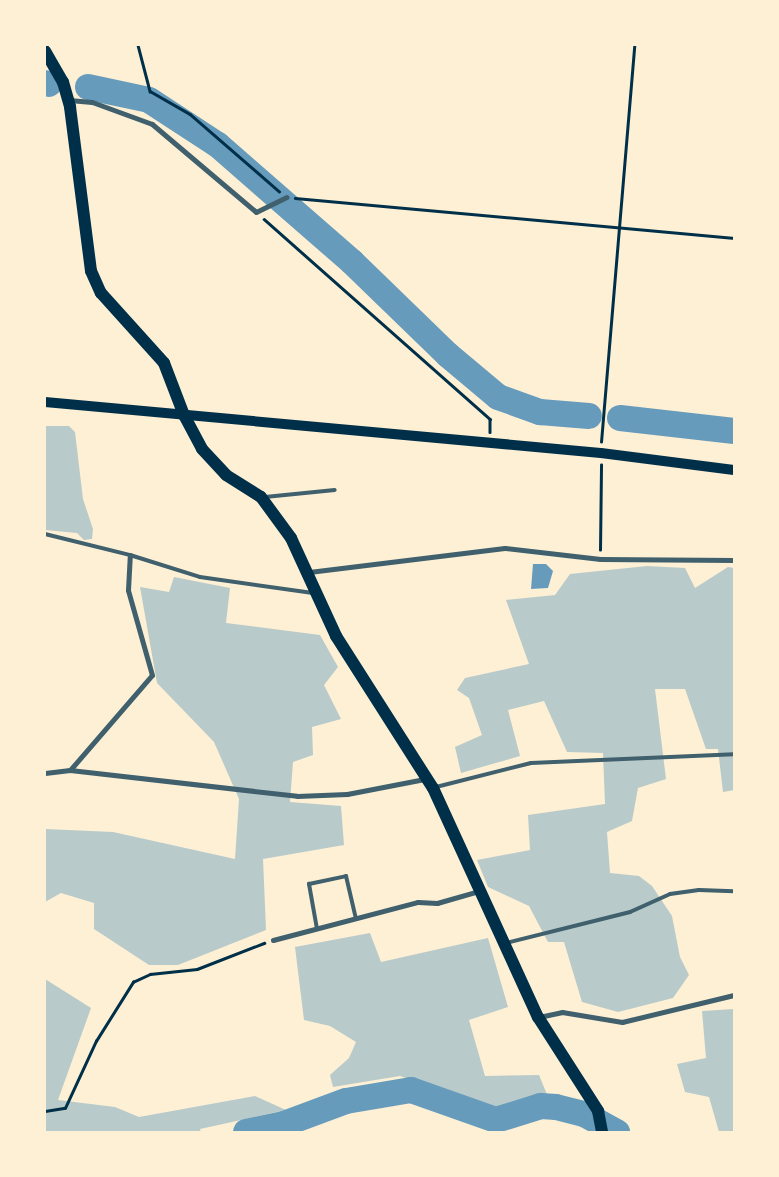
<!DOCTYPE html>
<style>
body{margin:0}
#map{position:relative;width:779px;height:1177px;overflow:hidden;background:#fdf0d5;font-family:"Asap Condensed",sans-serif}
div>[style]{position:absolute}
.green>*{inset:0;background:#b9caca}
.water>*{inset:0;background:#669bbc}
.river>*{height:26px;margin:-13px;padding:0 13px;transform-origin:13px;border-radius:13px;background:#669bbc}
.path>*{height:2.5px;margin:-1.25px;padding:0 1.25px;transform-origin:1.25px;border-radius:1.25px;background:#003049}
.service>*{height:4px;margin:-2px;padding:0 2px;transform-origin:2px;border-radius:2px;background:#3f606c}
.minor>*{height:5px;margin:-2.5px;padding:0 2.5px;transform-origin:2.5px;border-radius:2.5px;background:#3f606c}
.secondary>*{height:10px;margin:-5px;padding:0 5px;transform-origin:5px;border-radius:5px;background:#003049}
.primary>*{height:12px;margin:-6px;padding:0 6px;transform-origin:6px;border-radius:6px;background:#003049}
span{translate:-50% -50%;white-space:nowrap;text-align:center;line-height:1.15;-webkit-text-stroke:5px #fdf0d5;paint-order:stroke}
.frame{position:absolute;inset:0;border:46px solid #fdf0d5;pointer-events:none}
</style>
<div id="map">
<div class="green">
<div style="clip-path:polygon(45px 426px,69px 426px,75px 432px,83px 499px,93px 529px,92px 539px,84px 540px,77px 533px,45px 530px)"></div>
<div style="clip-path:polygon(647px 566px,685px 568px,695px 588px,728px 567px,734px 568px,734px 790px,723px 792px,718px 749px,706px 749px,685px 689px,655px 689px,666px 779px,638px 788px,632px 821px,607px 832px,610px 873px,639px 876px,652px 886px,672px 916px,680px 957px,689px 975px,673px 998px,618px 1012px,582px 1002px,564px 942px,548px 942px,529px 906px,488px 887px,477px 860px,530px 850px,528px 815px,605px 804px,603px 753px,567px 752px,544px 701px,508px 710px,520px 756px,461px 773px,455px 747px,482px 735px,469px 698px,457px 690px,465px 678px,529px 664px,506px 600px,555px 595px,570px 574px)"></div>
<div style="clip-path:polygon(174px 577px,230px 588px,226px 623px,320px 635px,338px 667px,324px 685px,341px 719px,312px 727px,313px 755px,293px 762px,290px 802px,341px 806px,344px 845px,263px 859px,266px 930px,178px 965px,149px 965px,94px 929px,94px 903px,61px 893px,45px 902px,45px 829px,113px 832px,235px 859px,239px 799px,214px 742px,157px 683px,140px 587px,169px 592px)"></div>
<div style="clip-path:polygon(370px 933px,381px 962px,488px 938px,508px 1007px,469px 1020px,485px 1076px,539px 1075px,548px 1097px,500px 1111px,400px 1076px,333px 1087px,330px 1075px,349px 1058px,356px 1042px,330px 1026px,304px 1020px,295px 947px)"></div>
<div style="clip-path:polygon(45px 979px,91px 1008px,58px 1100px,115px 1107px,139px 1117px,255px 1096px,286px 1110px,200px 1129px,201px 1132px,45px 1132px)"></div>
<div style="clip-path:polygon(734px 1009px,734px 1132px,719px 1132px,709px 1097px,685px 1092px,677px 1064px,706px 1058px,702px 1011px)"></div>
</div>
<div class="water">
<div style="clip-path:polygon(533px 564px,546px 564px,553px 571px,548px 588px,531px 589px)"></div>
</div>
<div class="river">
<div style="left:45px;top:83px;width:4px;rotate:14deg"></div>
<div style="left:88px;top:87px;width:62px;rotate:12deg"></div>
<div style="left:149px;top:100px;width:82px;rotate:33.1deg"></div>
<div style="left:218px;top:145px;width:178px;rotate:41.1deg"></div>
<div style="left:352px;top:262px;width:134px;rotate:44.1deg"></div>
<div style="left:448px;top:355px;width:65px;rotate:40deg"></div>
<div style="left:498px;top:397px;width:45px;rotate:19.7deg"></div>
<div style="left:540px;top:412px;width:49px;rotate:4.7deg"></div>
<div style="left:620px;top:418px;width:115px;rotate:6.5deg"></div>
<div style="left:246px;top:1132px;width:39px;rotate:-12deg"></div>
<div style="left:284px;top:1124px;width:66px;rotate:-20.4deg"></div>
<div style="left:346px;top:1101px;width:66px;rotate:-9.6deg"></div>
<div style="left:411px;top:1090px;width:90px;rotate:19.4deg"></div>
<div style="left:496px;top:1120px;width:47px;rotate:-17.3deg"></div>
<div style="left:541px;top:1106px;width:15px;rotate:4deg"></div>
<div style="left:556px;top:1107px;width:29px;rotate:14deg"></div>
<div style="left:584px;top:1114px;width:38px;rotate:29deg"></div>
</div>
<div class="path">
<div style="left:138px;top:45px;width:48px;rotate:75.4deg"></div>
<div style="left:150px;top:91px;width:46px;rotate:29.9deg"></div>
<div style="left:190px;top:114px;width:118px;rotate:40.9deg"></div>
<div style="left:295px;top:198px;width:441px;rotate:5.2deg"></div>
<div style="left:264px;top:219px;width:302px;rotate:41.5deg"></div>
<div style="left:490px;top:419px;width:13px;rotate:90deg"></div>
<div style="left:601px;top:442px;width:398px;rotate:-85.2deg"></div>
<div style="left:600px;top:550px;width:85px;rotate:-89.3deg"></div>
<div style="left:45px;top:1111px;width:20px;rotate:-9deg"></div>
<div style="left:65px;top:1108px;width:74px;rotate:-65.2deg"></div>
<div style="left:96px;top:1041px;width:70px;rotate:-57.9deg"></div>
<div style="left:133px;top:982px;width:19px;rotate:-25deg"></div>
<div style="left:150px;top:974px;width:47px;rotate:-6.1deg"></div>
<div style="left:197px;top:969px;width:72px;rotate:-21.2deg"></div>
</div>
<div class="service">
<div style="left:265px;top:497px;width:70px;rotate:-5.7deg"></div>
<div style="left:45px;top:534px;width:88px;rotate:13.9deg"></div>
<div style="left:130px;top:555px;width:73px;rotate:17.4deg"></div>
<div style="left:200px;top:577px;width:114px;rotate:8.1deg"></div>
<div style="left:436px;top:787px;width:98px;rotate:-14.2deg"></div>
<div style="left:531px;top:763px;width:203px;rotate:-2.5deg"></div>
<div style="left:317px;top:929px;width:46px;rotate:-100.1deg"></div>
<div style="left:309px;top:884px;width:38px;rotate:-12deg"></div>
<div style="left:346px;top:876px;width:44px;rotate:76.9deg"></div>
<div style="left:506px;top:943px;width:128px;rotate:-14deg"></div>
<div style="left:630px;top:912px;width:44px;rotate:-24.2deg"></div>
<div style="left:670px;top:894px;width:29px;rotate:-8deg"></div>
<div style="left:699px;top:890px;width:35px;rotate:2deg"></div>
</div>
<div class="minor">
<div style="left:69px;top:100px;width:23px;rotate:5deg"></div>
<div style="left:92px;top:102px;width:64px;rotate:20.1deg"></div>
<div style="left:152px;top:124px;width:136px;rotate:40.2deg"></div>
<div style="left:256px;top:212px;width:34px;rotate:-26deg"></div>
<div style="left:309px;top:572px;width:197px;rotate:-7deg"></div>
<div style="left:505px;top:548px;width:96px;rotate:6.6deg"></div>
<div style="left:600px;top:559px;width:134px;rotate:0.4deg"></div>
<div style="left:70px;top:770px;width:125px;rotate:-49.2deg"></div>
<div style="left:152px;top:675px;width:88px;rotate:-105.8deg"></div>
<div style="left:128px;top:590px;width:35px;rotate:-87deg"></div>
<div style="left:45px;top:773px;width:25px;rotate:-7deg"></div>
<div style="left:70px;top:770px;width:228px;rotate:6.5deg"></div>
<div style="left:297px;top:796px;width:50px;rotate:-2.3deg"></div>
<div style="left:347px;top:794px;width:79px;rotate:-10.9deg"></div>
<div style="left:273px;top:940px;width:150px;rotate:-14.7deg"></div>
<div style="left:418px;top:902px;width:19px;rotate:3deg"></div>
<div style="left:437px;top:903px;width:44px;rotate:-15.9deg"></div>
<div style="left:539px;top:1017px;width:24px;rotate:-12deg"></div>
<div style="left:562px;top:1012px;width:61px;rotate:9.5deg"></div>
<div style="left:622px;top:1022px;width:115px;rotate:-13.6deg"></div>
</div>
<div class="secondary">
<div style="left:45px;top:402px;width:558px;rotate:5.24deg"></div>
<div style="left:601px;top:453px;width:134px;rotate:7.3deg"></div>
</div>
<div class="primary">
<div style="left:45px;top:51px;width:36px;rotate:60deg"></div>
<div style="left:63px;top:82px;width:26px;rotate:74deg"></div>
<div style="left:70px;top:107px;width:165px;rotate:82.7deg"></div>
<div style="left:91px;top:271px;width:24px;rotate:66deg"></div>
<div style="left:101px;top:293px;width:94px;rotate:48deg"></div>
<div style="left:164px;top:363px;width:56px;rotate:69deg"></div>
<div style="left:184px;top:415px;width:38px;rotate:62deg"></div>
<div style="left:202px;top:449px;width:35px;rotate:47deg"></div>
<div style="left:226px;top:475px;width:41px;rotate:32.2deg"></div>
<div style="left:261px;top:497px;width:51px;rotate:53.8deg"></div>
<div style="left:291px;top:538px;width:108px;rotate:65.3deg"></div>
<div style="left:336px;top:636px;width:180px;rotate:57.5deg"></div>
<div style="left:433px;top:788px;width:252px;rotate:65.4deg"></div>
<div style="left:538px;top:1017px;width:112px;rotate:57.4deg"></div>
<div style="left:598px;top:1111px;width:21px;rotate:79deg"></div>
</div>
<div class="frame"></div>
</div>
